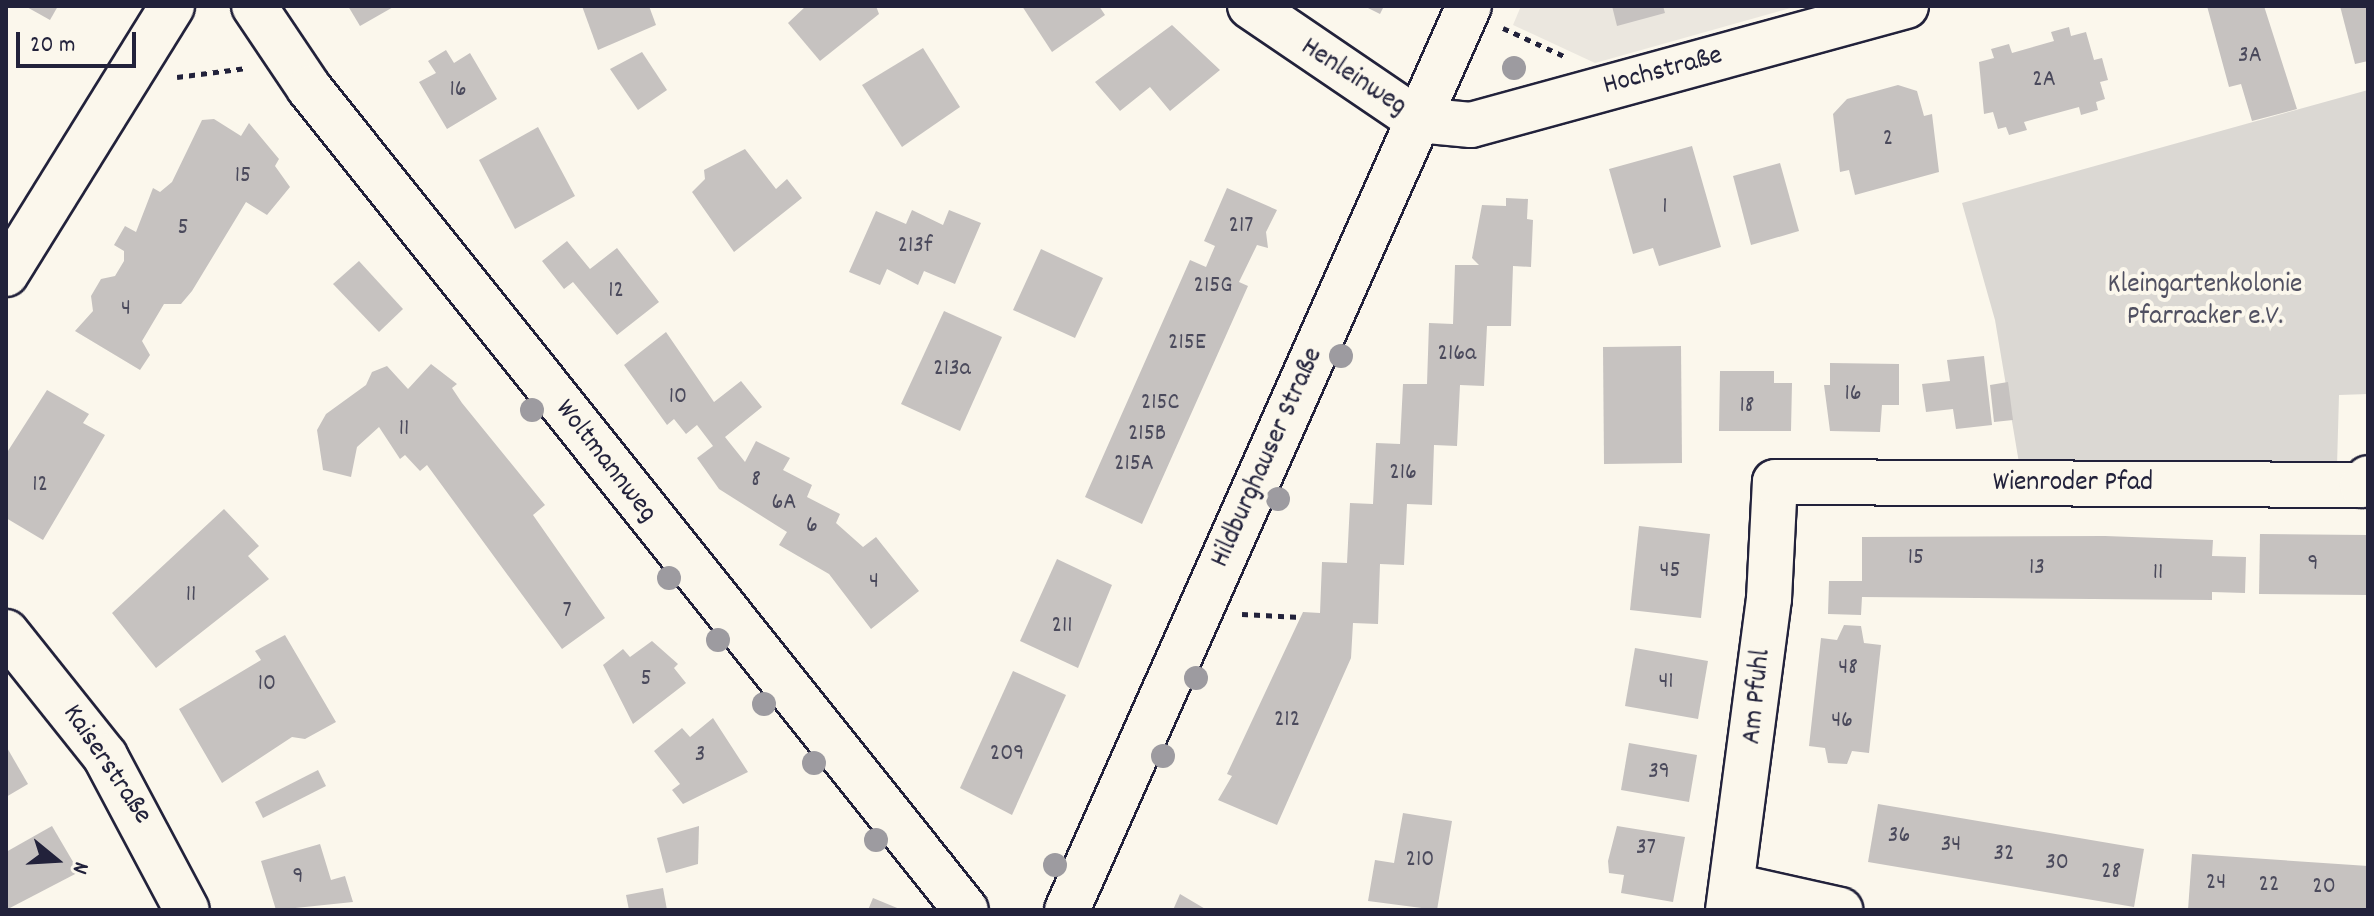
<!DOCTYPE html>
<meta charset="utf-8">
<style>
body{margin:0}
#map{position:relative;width:2374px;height:916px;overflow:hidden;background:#fbf7ec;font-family:Dekko,sans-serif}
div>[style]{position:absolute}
.built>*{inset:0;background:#ebe7df}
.green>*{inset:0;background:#dbd8d3}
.building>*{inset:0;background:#c6c2c0}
.path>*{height:5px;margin-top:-2.5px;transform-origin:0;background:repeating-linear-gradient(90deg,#22223b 0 6px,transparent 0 12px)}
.roads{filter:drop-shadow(2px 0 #22223b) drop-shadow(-2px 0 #22223b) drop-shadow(0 2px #22223b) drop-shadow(0 -2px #22223b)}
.minor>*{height:44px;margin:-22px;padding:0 22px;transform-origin:22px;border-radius:22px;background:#fbf7ec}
.major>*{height:44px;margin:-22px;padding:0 22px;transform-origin:22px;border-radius:22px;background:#fbf7ec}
.trees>*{width:24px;height:24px;margin:-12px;border-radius:50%;background:#9d9ba0}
span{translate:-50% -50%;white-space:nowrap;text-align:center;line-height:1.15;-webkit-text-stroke:8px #fbf7ec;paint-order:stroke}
.number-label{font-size:24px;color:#4b4a5c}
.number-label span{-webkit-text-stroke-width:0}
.street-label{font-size:28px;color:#22223b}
.park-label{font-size:28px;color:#505061}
.frame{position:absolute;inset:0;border:8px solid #22223b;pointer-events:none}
.north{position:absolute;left:16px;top:820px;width:80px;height:80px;-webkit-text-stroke:6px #fbf7ec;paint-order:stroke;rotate:108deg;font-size:22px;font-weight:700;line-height:32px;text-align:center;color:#22223b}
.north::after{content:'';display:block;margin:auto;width:28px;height:36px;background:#22223b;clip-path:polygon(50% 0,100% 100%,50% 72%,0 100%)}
.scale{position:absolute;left:16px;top:32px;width:120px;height:36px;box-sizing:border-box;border:4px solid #22223b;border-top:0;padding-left:10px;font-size:24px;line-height:28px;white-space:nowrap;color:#22223b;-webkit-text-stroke:6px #fbf7ec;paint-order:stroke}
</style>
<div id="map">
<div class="built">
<div style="clip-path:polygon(1521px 6px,1798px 6px,1595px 63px,1513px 25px)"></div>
</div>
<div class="green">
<div style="clip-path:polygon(2368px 90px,2368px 394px,2339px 395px,2337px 466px,2019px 463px,1995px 320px,1962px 203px)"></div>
</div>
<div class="building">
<div style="clip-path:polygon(25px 6px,58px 6px,50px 20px)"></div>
<div style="clip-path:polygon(348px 6px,395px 6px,360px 26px)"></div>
<div style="clip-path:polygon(582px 6px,649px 6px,656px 25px,598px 50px)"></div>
<div style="clip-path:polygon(806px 6px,876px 6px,879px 14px,820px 61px,788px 23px)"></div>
<div style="clip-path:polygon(1022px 6px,1099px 6px,1105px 15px,1052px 52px)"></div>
<div style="clip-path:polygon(1364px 6px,1384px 6px,1380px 14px)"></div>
<div style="clip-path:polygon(1612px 6px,1663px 6px,1665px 13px,1617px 26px)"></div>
<div style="clip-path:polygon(2207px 6px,2264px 6px,2297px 109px,2252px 121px,2241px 84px,2229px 87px)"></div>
<div style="clip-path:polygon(2340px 6px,2368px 6px,2368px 61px,2355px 64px)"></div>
<div style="clip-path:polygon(1172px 25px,1220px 70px,1170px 111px,1150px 87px,1120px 111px,1095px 82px)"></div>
<div style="clip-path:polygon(2069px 27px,2071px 36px,2086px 32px,2094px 60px,2102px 58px,2108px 80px,2100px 82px,2105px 99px,2096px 102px,2098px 110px,2081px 115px,2079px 107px,2024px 122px,2027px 130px,2009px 135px,2006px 127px,1998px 129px,1993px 112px,1984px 114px,1979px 62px,1994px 58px,1991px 49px,2009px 44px,2012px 53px,2054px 41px,2051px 32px)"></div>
<div style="clip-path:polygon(923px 48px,960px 107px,902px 147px,862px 85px)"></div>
<div style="clip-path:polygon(446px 50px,454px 63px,470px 53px,497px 99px,447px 129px,419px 82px,436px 73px,428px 61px)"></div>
<div style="clip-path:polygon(642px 52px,667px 90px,638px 110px,610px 69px)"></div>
<div style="clip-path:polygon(1898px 85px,1917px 91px,1924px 116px,1932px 114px,1939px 172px,1855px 195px,1849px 170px,1840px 172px,1833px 114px,1847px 99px)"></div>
<div style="clip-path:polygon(214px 119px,241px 136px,249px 123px,279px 159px,275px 166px,290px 187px,267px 215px,246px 202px,192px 291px,181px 304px,164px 304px,142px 341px,150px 355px,140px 370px,75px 331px,93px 311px,91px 296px,101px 279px,115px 276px,124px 261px,124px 251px,114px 245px,125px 226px,136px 232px,153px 188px,160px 192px,172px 182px,202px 120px)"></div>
<div style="clip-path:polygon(538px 127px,575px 196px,515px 229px,479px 160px)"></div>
<div style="clip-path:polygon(1692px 146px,1721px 247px,1659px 266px,1653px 248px,1633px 254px,1609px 169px)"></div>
<div style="clip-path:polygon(745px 149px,776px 189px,787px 179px,802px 198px,734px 252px,692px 192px,705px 179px,704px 170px)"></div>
<div style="clip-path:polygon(1780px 163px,1799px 231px,1751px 245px,1733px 176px)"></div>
<div style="clip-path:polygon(1227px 188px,1277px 210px,1266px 232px,1268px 248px,1257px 245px,1239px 282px,1248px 286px,1142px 524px,1085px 497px,1190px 260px,1206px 267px,1215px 246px,1204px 241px)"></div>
<div style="clip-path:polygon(1506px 198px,1528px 199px,1527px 219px,1533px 220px,1531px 267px,1513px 266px,1511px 326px,1487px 326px,1484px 386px,1460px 385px,1457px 446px,1434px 445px,1432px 505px,1407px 504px,1404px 565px,1380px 564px,1378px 624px,1353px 623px,1351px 658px,1277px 825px,1218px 800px,1232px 776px,1227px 774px,1303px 612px,1320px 613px,1322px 562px,1347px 563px,1350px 503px,1373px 504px,1376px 443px,1400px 444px,1403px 384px,1427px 384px,1429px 323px,1453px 324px,1455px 265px,1479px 265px,1472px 258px,1482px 205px,1506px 206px)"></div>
<div style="clip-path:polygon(912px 210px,943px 225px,949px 210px,981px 223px,955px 284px,924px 271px,918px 285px,887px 269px,880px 285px,849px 272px,876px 211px,906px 224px)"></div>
<div style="clip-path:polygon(567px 241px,590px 269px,617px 248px,659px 302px,617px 335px,573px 282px,564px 289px,542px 261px)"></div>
<div style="clip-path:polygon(1041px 249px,1103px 278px,1075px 338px,1013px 310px)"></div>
<div style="clip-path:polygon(359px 261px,403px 309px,379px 332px,333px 284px)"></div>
<div style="clip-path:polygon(944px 311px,1002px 337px,960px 431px,901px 404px)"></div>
<div style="clip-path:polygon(666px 332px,714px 402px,741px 381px,762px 407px,725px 437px,745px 462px,756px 441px,790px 458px,783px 470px,812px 485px,807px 497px,840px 514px,836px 523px,863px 547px,876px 537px,919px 591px,871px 629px,829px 574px,779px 545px,787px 532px,719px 489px,697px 458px,713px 446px,697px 425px,686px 434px,674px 419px,667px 425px,624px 365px)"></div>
<div style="clip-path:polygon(1681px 346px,1682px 463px,1604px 464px,1603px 347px)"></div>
<div style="clip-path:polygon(1984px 356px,1992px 425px,1956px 429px,1953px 409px,1926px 412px,1922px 384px,1950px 381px,1947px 360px)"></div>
<div style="clip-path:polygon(1830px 363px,1899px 364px,1899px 405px,1882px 405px,1880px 432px,1830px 431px,1824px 385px,1830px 385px)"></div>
<div style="clip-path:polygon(431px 364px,457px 384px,452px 388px,462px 403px,545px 505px,533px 515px,605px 618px,562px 649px,427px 465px,420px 471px,405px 455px,400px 459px,379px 427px,357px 447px,351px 477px,323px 470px,317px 430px,326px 414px,366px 385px,372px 372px,387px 366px,408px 389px)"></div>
<div style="clip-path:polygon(1720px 371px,1774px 371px,1774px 383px,1792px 383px,1791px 431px,1719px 431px)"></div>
<div style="clip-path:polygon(2008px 382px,2013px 420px,1994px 422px,1990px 385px)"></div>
<div style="clip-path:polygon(47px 390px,89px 414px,83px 423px,105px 435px,43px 540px,6px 518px,6px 454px)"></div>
<div style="clip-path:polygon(224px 509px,259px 546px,248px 556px,269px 579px,156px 668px,112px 613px)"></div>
<div style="clip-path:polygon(1639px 526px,1710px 534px,1701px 618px,1630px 610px)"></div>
<div style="clip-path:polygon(2260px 534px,2368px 535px,2368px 595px,2259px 594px)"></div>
<div style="clip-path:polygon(2105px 536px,2213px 540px,2212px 556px,2246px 557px,2245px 593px,2212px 592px,2212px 600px,1862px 597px,1861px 615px,1828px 614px,1829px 581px,1862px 581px,1862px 537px)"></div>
<div style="clip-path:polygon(1057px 559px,1112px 585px,1078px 668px,1020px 641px)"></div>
<div style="clip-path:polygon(1844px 625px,1861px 626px,1864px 643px,1881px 645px,1869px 753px,1852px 751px,1847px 764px,1828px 763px,1825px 748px,1809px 746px,1821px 638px,1837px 640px)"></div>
<div style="clip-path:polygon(285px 635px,336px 722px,305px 739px,292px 737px,222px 783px,179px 709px,261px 660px,255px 651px)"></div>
<div style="clip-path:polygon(652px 641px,678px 664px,674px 668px,686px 683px,633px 724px,603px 665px,623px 649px,630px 657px)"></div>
<div style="clip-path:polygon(1635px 648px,1708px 661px,1698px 719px,1625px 706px)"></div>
<div style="clip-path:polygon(1013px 671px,1066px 695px,1012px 815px,960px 788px)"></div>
<div style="clip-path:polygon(713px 718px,748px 772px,683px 804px,672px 790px,680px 784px,654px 751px,682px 728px,690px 737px)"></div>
<div style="clip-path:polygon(1629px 743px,1697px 755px,1689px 802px,1621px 790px)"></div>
<div style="clip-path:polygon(6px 746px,28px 784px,6px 797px)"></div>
<div style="clip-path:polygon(318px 770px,326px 786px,263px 818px,255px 802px)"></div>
<div style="clip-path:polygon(1878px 804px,2144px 849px,2134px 907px,1868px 862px)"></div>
<div style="clip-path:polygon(1403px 813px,1452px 821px,1437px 910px,1368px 901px,1375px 860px,1394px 863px)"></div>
<div style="clip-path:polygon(52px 826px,79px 872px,6px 910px,6px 852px)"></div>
<div style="clip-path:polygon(699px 826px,698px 864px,666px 873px,657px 838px)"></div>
<div style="clip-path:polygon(1617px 826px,1685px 837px,1673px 902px,1621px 893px,1624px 875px,1609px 873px,1608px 861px)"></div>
<div style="clip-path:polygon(320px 844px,331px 880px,345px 876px,353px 902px,276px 910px,261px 861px)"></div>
<div style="clip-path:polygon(2192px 854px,2368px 866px,2368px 910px,2188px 910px)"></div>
<div style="clip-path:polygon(663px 888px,667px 910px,629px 910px,626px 895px)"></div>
<div style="clip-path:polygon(1180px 894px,1207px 910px,1173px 910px)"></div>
<div style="clip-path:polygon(873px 898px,902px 910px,868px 910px)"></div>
</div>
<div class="path">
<div style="left:1503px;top:28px;width:67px;rotate:24.7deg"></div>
<div style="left:177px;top:77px;width:70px;rotate:-7.4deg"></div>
<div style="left:1242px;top:614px;width:59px;rotate:2.9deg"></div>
</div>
<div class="roads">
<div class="minor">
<div style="left:254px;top:6px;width:99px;rotate:56.1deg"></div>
<div style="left:309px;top:88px;width:1052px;rotate:51.37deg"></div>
<div style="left:1250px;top:6px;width:203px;rotate:34.2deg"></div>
<div style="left:1418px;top:120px;width:53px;rotate:5.4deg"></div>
<div style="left:1471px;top:125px;width:451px;rotate:-15.3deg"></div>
<div style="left:6px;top:274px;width:315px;rotate:-58.2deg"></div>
<div style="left:6px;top:632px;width:159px;rotate:51.4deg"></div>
<div style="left:105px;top:756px;width:174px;rotate:62deg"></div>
<div style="left:1733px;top:886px;width:110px;rotate:12.6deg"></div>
<div style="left:1728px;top:910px;width:314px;rotate:-82.5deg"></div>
<div style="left:1769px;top:599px;width:117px;rotate:-87.1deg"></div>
<div style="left:1775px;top:482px;width:587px;rotate:0.29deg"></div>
<div style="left:2362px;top:485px;width:9px;rotate:-49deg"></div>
</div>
<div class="major">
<div style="left:1067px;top:910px;width:989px;rotate:-66.03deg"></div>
</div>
</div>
<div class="trees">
<div style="left:1514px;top:68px"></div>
<div style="left:1341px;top:356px"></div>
<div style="left:532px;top:410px"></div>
<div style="left:1278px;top:499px"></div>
<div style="left:669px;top:578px"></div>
<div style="left:718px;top:640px"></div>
<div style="left:1196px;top:678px"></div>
<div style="left:764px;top:704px"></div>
<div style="left:1163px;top:756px"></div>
<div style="left:814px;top:763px"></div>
<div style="left:876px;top:840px"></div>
<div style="left:1055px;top:865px"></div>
</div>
<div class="number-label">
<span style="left:2250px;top:57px">3A</span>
<span style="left:2044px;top:81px">2A</span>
<span style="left:458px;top:91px">16</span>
<span style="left:1888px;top:140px">2</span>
<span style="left:243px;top:177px">15</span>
<span style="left:1665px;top:208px">1</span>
<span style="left:1241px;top:227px">217</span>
<span style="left:183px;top:229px">5</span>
<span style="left:915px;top:247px">213f</span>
<span style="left:1213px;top:287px">215G</span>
<span style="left:616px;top:292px">12</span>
<span style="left:126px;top:310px">4</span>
<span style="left:1187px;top:344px">215E</span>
<span style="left:1457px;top:355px">216a</span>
<span style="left:952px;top:370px">213a</span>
<span style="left:1853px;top:395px">16</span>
<span style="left:678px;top:398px">10</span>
<span style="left:1160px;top:404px">215C</span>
<span style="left:1747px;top:407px">18</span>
<span style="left:404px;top:430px">11</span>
<span style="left:1147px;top:435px">215B</span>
<span style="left:1134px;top:465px">215A</span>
<span style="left:1403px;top:474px">216</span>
<span style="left:756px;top:481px">8</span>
<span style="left:40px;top:486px">12</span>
<span style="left:784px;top:504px">6A</span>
<span style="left:812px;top:527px">6</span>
<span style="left:1916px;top:559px">15</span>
<span style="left:2313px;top:565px">9</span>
<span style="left:2037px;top:569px">13</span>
<span style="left:1670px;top:572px">45</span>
<span style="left:2158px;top:574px">11</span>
<span style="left:874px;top:583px">4</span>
<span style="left:191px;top:596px">11</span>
<span style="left:567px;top:612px">7</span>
<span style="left:1062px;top:627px">211</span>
<span style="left:1848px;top:669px">48</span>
<span style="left:646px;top:680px">5</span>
<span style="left:1666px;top:683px">41</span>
<span style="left:267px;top:685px">10</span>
<span style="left:1287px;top:721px">212</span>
<span style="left:1842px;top:722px">46</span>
<span style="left:1007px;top:755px">209</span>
<span style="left:700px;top:756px">3</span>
<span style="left:1659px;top:773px">39</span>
<span style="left:1899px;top:837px">36</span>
<span style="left:1951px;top:846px">34</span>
<span style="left:1646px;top:849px">37</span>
<span style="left:2004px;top:855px">32</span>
<span style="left:1420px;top:861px">210</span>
<span style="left:2057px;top:864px">30</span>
<span style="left:2111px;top:873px">28</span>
<span style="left:298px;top:878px">9</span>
<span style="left:2216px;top:884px">24</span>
<span style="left:2269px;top:886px">22</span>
<span style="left:2324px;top:888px">20</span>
</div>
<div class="street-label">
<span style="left:1663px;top:72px;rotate:-15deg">Hochstraße</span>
<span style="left:1353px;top:78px;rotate:33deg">Henleinweg</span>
<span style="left:1268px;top:458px;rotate:-66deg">Hildburghauser Straße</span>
<span style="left:605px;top:462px;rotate:52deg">Woltmannweg</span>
<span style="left:2073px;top:484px">Wienroder Pfad</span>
<span style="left:1758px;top:697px;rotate:-84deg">Am Pfuhl</span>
<span style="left:106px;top:765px;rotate:56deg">Kaiserstraße</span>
</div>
<div class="park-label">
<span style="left:2205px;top:302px">Kleingartenkolonie<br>Pfarracker e.V.</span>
</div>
<div class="frame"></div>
<div class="north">N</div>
<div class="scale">20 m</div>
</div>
